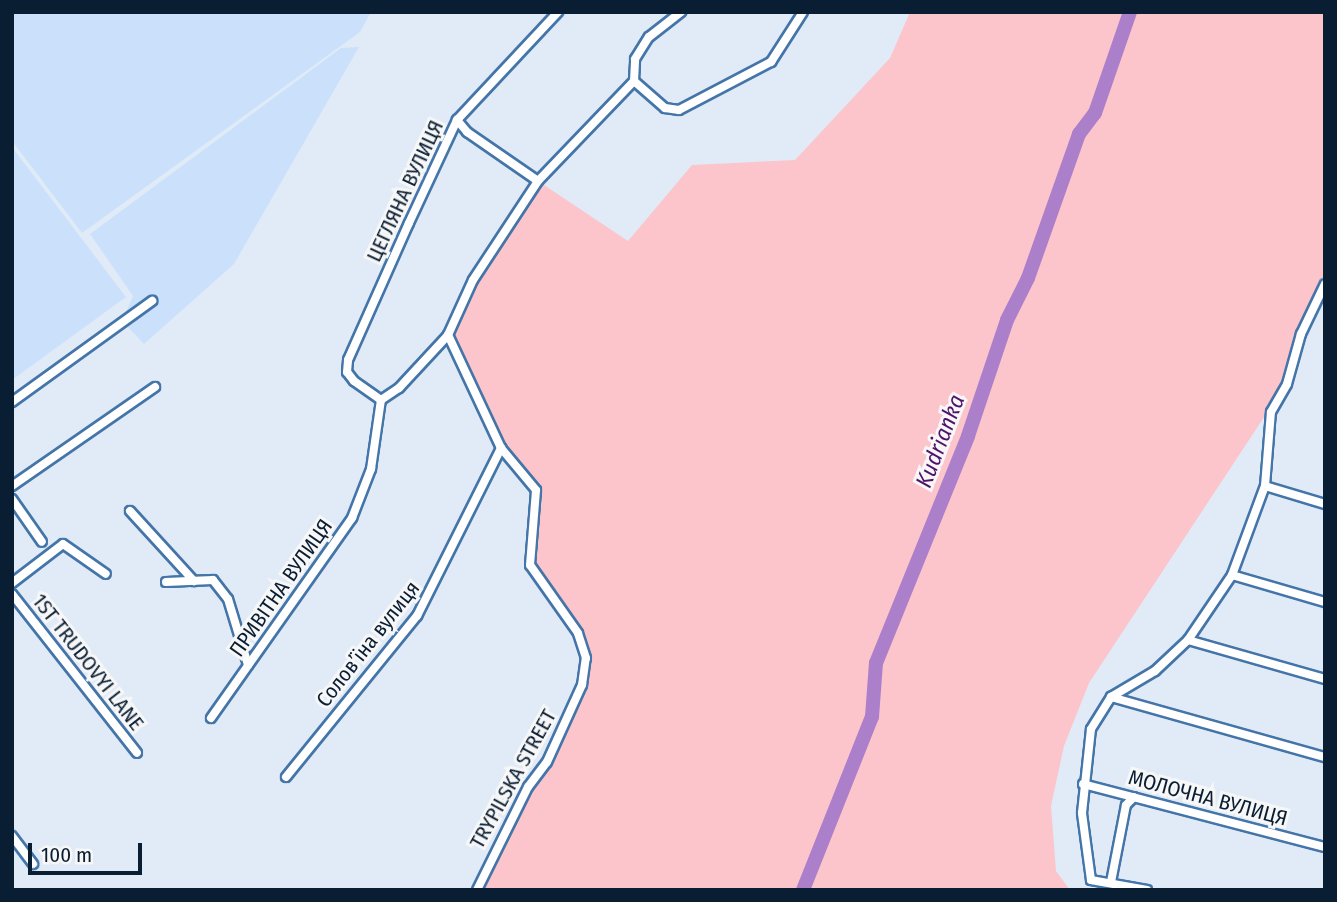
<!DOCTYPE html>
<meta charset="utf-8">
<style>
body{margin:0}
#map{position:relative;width:1337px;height:902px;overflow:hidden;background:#e1ebf7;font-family:"Fira Sans Condensed",sans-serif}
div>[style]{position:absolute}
.built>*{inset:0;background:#cbe1fb}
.green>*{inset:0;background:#fcc5cb}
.river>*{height:14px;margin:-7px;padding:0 7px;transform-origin:7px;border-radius:7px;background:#ac7fca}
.roads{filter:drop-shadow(2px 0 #4475a9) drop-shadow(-2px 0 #4475a9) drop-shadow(0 2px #4475a9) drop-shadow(0 -2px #4475a9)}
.minor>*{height:8px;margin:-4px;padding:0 4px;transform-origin:4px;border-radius:4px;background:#fff}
span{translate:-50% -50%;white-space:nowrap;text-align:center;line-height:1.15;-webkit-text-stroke:6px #f7f7f7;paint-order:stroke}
.street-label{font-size:21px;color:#0a1e33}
.water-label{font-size:23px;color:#4f126c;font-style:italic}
.frame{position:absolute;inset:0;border:14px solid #0a1e33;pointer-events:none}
.scale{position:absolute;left:28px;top:843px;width:114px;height:32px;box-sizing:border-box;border:4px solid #0a1e33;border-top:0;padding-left:9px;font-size:21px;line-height:24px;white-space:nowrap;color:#0a1e33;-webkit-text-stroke:5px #f7f7f7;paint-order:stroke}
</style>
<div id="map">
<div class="built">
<div style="clip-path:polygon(12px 12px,371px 12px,360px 32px,82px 233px,12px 141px)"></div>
<div style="clip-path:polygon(359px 47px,234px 264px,144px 344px,122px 321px,133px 296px,90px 234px,341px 48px)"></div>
<div style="clip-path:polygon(12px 147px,126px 297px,12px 380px)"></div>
</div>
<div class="green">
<div style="clip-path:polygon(910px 12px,1325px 12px,1325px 279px,1274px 402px,1089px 683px,1064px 746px,1051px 806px,1056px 871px,1070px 890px,481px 890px,531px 789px,550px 764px,590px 657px,534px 565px,539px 489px,504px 446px,452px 335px,477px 282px,541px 183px,628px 241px,692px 165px,795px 160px,890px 58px)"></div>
</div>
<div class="river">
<div style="left:803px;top:890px;width:186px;rotate:-68.3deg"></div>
<div style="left:872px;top:717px;width:54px;rotate:-85.8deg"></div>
<div style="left:876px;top:663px;width:245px;rotate:-67.9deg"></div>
<div style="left:968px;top:436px;width:122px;rotate:-71.4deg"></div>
<div style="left:1007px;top:320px;width:47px;rotate:-63.4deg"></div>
<div style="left:1028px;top:278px;width:153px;rotate:-70.5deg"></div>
<div style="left:1079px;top:134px;width:26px;rotate:-53deg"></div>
<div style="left:1095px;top:113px;width:107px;rotate:-70.9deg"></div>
</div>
<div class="roads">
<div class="minor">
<div style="left:634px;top:81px;width:41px;rotate:41.1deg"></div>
<div style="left:665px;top:108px;width:14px;rotate:8deg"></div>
<div style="left:679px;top:110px;width:104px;rotate:-27.6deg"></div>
<div style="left:771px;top:62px;width:59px;rotate:-57.4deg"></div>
<div style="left:457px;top:120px;width:16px;rotate:50deg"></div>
<div style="left:467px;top:132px;width:86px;rotate:34.6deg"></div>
<div style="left:381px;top:400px;width:33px;rotate:-145deg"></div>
<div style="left:354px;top:381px;width:11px;rotate:-128deg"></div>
<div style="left:347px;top:372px;width:12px;rotate:-85deg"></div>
<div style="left:348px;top:360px;width:150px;rotate:-66deg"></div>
<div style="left:409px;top:223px;width:114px;rotate:-65deg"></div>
<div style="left:457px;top:120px;width:148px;rotate:-46.9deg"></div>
<div style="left:12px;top:402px;width:173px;rotate:-35.8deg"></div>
<div style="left:12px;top:486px;width:174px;rotate:-34.7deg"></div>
<div style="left:1265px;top:486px;width:63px;rotate:16.7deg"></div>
<div style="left:12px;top:499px;width:52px;rotate:55.1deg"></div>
<div style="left:130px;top:511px;width:95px;rotate:47.6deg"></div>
<div style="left:1232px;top:575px;width:97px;rotate:16.2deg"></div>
<div style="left:166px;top:582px;width:47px;rotate:-2.4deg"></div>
<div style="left:213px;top:580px;width:24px;rotate:52deg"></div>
<div style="left:228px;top:599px;width:69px;rotate:73.1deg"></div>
<div style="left:12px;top:583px;width:64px;rotate:-37.4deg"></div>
<div style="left:63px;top:544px;width:52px;rotate:34.9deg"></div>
<div style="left:12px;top:594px;width:202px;rotate:51.8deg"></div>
<div style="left:1188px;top:640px;width:142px;rotate:15.9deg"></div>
<div style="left:1111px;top:697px;width:222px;rotate:15.7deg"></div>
<div style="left:211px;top:718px;width:245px;rotate:-54.8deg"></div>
<div style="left:352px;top:518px;width:53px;rotate:-68.8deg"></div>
<div style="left:371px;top:469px;width:70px;rotate:-81.8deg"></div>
<div style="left:381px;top:400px;width:22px;rotate:-34deg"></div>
<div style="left:399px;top:388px;width:72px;rotate:-47.2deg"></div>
<div style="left:286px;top:777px;width:208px;rotate:-50.9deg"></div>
<div style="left:417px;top:616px;width:188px;rotate:-63.4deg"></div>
<div style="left:1083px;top:784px;width:250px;rotate:14.6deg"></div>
<div style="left:12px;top:836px;width:35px;rotate:53deg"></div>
<div style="left:1111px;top:882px;width:78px;rotate:-79deg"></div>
<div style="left:1126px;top:805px;width:11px;rotate:-45deg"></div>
<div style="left:477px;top:890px;width:115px;rotate:-63.7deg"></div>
<div style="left:528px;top:787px;width:31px;rotate:-53deg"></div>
<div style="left:547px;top:762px;width:85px;rotate:-65.6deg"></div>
<div style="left:582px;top:685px;width:27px;rotate:-82deg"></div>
<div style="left:586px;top:658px;width:26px;rotate:-108deg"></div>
<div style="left:578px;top:633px;width:83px;rotate:-125.2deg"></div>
<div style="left:530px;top:565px;width:75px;rotate:-85.4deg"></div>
<div style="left:536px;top:490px;width:55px;rotate:-129.8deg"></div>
<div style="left:501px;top:448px;width:125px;rotate:-115.1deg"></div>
<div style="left:448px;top:335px;width:60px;rotate:-65.6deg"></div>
<div style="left:473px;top:280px;width:118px;rotate:-56.7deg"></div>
<div style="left:538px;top:181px;width:139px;rotate:-46.2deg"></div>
<div style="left:634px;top:81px;width:22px;rotate:-87deg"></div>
<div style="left:635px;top:59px;width:26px;rotate:-58deg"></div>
<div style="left:649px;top:37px;width:41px;rotate:-38deg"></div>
<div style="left:1147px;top:890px;width:57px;rotate:-169.9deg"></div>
<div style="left:1091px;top:880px;width:68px;rotate:-97.7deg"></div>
<div style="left:1082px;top:813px;width:84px;rotate:-83.9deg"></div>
<div style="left:1091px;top:729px;width:38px;rotate:-58deg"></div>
<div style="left:1111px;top:697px;width:51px;rotate:-30.6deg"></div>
<div style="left:1155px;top:671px;width:45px;rotate:-43.2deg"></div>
<div style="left:1188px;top:640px;width:78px;rotate:-55.9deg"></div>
<div style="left:1232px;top:575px;width:95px;rotate:-69.7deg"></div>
<div style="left:1265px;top:486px;width:74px;rotate:-85.4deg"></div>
<div style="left:1271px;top:412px;width:32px;rotate:-60deg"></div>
<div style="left:1287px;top:384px;width:52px;rotate:-74.4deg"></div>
<div style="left:1301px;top:334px;width:55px;rotate:-64.4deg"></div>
</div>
</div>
<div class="street-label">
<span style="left:405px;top:191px;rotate:-65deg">ЦЕГЛЯНА ВУЛИЦЯ</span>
<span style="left:281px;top:588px;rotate:-55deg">ПРИВІТНА ВУЛИЦЯ</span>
<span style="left:368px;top:644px;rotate:-52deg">Соловʼїна вулиця</span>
<span style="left:88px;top:662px;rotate:52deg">1ST TRUDOVYI LANE</span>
<span style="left:513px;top:779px;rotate:-61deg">TRYPILSKA STREET</span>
<span style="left:1208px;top:798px;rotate:15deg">МОЛОЧНА ВУЛИЦЯ</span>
</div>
<div class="water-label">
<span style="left:940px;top:441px;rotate:-69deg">Kudrianka</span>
</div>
<div class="frame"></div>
<div class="scale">100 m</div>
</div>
